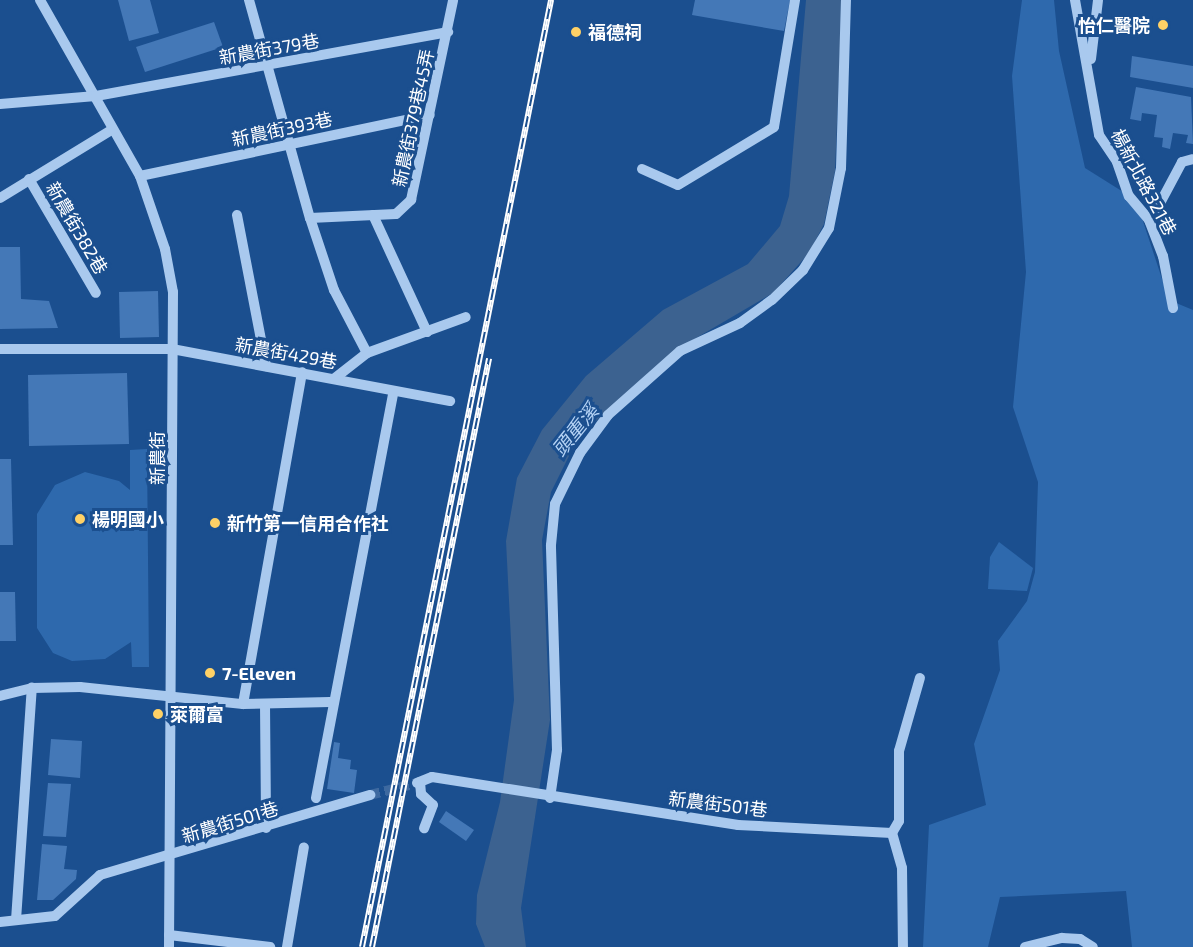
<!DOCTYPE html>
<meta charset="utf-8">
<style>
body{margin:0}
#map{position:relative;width:1193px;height:947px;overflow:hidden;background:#1b4f8f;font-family:"Exo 2","Noto Sans TC",sans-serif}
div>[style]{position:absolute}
.green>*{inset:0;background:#2e69ad}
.water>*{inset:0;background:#3c6290}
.building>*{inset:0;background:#4478b7}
.minor-tunnel>*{height:10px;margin-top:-5px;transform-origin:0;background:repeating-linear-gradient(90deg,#3d69a0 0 10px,transparent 0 15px)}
.minor>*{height:10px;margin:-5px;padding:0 5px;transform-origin:5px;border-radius:5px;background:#a9c9ee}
.rail>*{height:6px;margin-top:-3px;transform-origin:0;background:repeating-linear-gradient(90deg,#1b4f8f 0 11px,#fff 0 22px);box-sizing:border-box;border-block:2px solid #fff}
.dots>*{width:16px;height:16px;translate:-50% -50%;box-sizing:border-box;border:3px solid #1b4f8f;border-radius:50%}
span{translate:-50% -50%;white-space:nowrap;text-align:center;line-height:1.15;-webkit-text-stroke:6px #1b4f8f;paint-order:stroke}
.poi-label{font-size:18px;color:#fff;font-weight:700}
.right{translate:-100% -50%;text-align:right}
.left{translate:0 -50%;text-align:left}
.street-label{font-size:18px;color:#fff}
.water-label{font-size:20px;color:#b5d3f5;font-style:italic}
</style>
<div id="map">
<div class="green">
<div style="clip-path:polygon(1022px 0,1054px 0,1059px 51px,1085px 168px,1136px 200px,1169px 300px,1193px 310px,1193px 947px,1132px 947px,1126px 891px,1000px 897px,988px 947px,923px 947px,929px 825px,986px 805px,974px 744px,1000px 670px,998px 641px,1027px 601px,1035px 572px,1038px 482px,1013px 407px,1026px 272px,1012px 76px)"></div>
<div style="clip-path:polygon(147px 449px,149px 667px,132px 667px,131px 642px,105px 659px,72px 661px,53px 653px,37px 628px,37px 514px,55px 485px,85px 472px,119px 481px,130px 490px,130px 450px)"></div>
<div style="clip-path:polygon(999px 542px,1033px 568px,1027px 591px,988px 589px,990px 557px)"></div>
</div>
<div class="water">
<div style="clip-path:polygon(806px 0,842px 0,835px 171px,824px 224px,809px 253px,773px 293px,679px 348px,604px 413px,577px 440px,551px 492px,542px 540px,550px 720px,521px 908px,526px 947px,485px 947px,476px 924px,477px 895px,500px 802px,514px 700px,506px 541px,517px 478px,542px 430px,586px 376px,663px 310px,748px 264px,780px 226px,789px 196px)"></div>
</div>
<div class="building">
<div style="clip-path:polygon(118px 0,150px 0,159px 33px,129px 41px)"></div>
<div style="clip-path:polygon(695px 0,790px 0,784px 31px,692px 15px)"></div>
<div style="clip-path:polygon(214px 22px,223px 47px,145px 72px,136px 47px)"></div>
<div style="clip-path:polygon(572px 28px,581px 29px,579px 36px,571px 35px)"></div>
<div style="clip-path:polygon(1132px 56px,1193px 66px,1193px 88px,1130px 77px)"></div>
<div style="clip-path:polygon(1136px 87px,1191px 97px,1193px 144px,1186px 143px,1188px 135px,1173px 133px,1170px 149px,1162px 147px,1163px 138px,1154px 137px,1157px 115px,1142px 113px,1141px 121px,1130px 119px)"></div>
<div style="clip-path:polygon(0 247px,20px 247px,21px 299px,49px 301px,58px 328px,0 329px)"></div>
<div style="clip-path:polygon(158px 291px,159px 337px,120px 338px,119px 292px)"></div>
<div style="clip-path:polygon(127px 373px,129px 444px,29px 446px,28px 375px)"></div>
<div style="clip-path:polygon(0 459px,11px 459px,13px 545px,0 545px)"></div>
<div style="clip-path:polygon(0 592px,15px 592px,16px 641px,0 641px)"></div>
<div style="clip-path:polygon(51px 739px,82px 741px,80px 778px,48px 775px)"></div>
<div style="clip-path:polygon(334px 742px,340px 743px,338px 758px,351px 760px,350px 769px,357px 770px,354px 793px,327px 789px)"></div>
<div style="clip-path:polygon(48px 783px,71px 784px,66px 837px,43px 836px)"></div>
<div style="clip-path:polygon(446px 811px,474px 830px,466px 841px,439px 822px)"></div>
<div style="clip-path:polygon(42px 844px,67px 846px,64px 869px,77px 870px,76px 879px,53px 900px,37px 900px)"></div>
</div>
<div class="minor-tunnel">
<div style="left:370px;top:795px;width:49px;rotate:-14.3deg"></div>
</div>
<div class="minor">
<div style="left:40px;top:0;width:202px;rotate:60.4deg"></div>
<div style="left:140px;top:176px;width:77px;rotate:71.1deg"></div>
<div style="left:165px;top:249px;width:44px;rotate:79.5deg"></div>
<div style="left:173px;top:292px;width:655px;rotate:90.35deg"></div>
<div style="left:249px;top:0;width:226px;rotate:74.4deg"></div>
<div style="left:310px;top:218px;width:76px;rotate:71.6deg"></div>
<div style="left:334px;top:290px;width:71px;rotate:62.4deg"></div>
<div style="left:1075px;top:0;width:137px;rotate:79.9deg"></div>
<div style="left:1099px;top:135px;width:32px;rotate:56deg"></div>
<div style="left:1117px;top:162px;width:36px;rotate:71deg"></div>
<div style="left:1129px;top:196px;width:31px;rotate:50deg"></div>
<div style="left:1149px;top:220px;width:39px;rotate:69deg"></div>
<div style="left:1163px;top:256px;width:53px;rotate:79.1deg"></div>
<div style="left:1091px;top:59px;width:59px;rotate:-83.2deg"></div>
<div style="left:0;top:104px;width:96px;rotate:-4.8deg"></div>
<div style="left:96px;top:96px;width:358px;rotate:-10.3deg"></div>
<div style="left:642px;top:169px;width:39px;rotate:24deg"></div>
<div style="left:678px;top:185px;width:112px;rotate:-31.1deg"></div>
<div style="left:774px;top:127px;width:129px;rotate:-80.6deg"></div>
<div style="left:140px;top:176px;width:296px;rotate:-11.9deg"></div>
<div style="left:29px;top:179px;width:132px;rotate:59.6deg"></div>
<div style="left:0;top:198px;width:132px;rotate:-31.4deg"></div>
<div style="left:237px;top:215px;width:154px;rotate:79.1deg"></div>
<div style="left:373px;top:215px;width:129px;rotate:65.2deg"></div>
<div style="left:310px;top:218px;width:86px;rotate:-2.7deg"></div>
<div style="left:396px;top:214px;width:21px;rotate:-43deg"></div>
<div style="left:411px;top:200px;width:204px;rotate:-78.1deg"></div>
<div style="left:1150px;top:222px;width:68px;rotate:-61.9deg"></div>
<div style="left:1182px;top:162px;width:11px;rotate:-15deg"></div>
<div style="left:0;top:349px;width:172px"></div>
<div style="left:172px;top:349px;width:283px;rotate:10.6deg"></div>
<div style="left:335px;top:378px;width:41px;rotate:-38deg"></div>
<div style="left:367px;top:353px;width:105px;rotate:-20deg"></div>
<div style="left:0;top:696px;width:33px;rotate:-14deg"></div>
<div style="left:32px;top:688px;width:48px;rotate:-1.2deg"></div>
<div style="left:80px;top:687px;width:164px;rotate:6deg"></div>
<div style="left:243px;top:704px;width:87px;rotate:-1.3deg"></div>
<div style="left:243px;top:704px;width:337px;rotate:-79.9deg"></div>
<div style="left:265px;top:704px;width:124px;rotate:89.5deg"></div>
<div style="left:420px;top:782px;width:12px;rotate:85deg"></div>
<div style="left:421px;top:794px;width:16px;rotate:43deg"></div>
<div style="left:433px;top:805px;width:25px;rotate:111deg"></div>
<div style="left:417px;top:783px;width:16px;rotate:-22deg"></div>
<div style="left:432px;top:777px;width:310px;rotate:8.9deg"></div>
<div style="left:738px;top:825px;width:154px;rotate:3deg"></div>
<div style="left:892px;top:833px;width:14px;rotate:-60deg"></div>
<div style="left:899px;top:821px;width:70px;rotate:-90deg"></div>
<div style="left:899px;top:751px;width:76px;rotate:-74deg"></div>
<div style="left:316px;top:798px;width:414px;rotate:-79.2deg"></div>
<div style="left:550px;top:798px;width:49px;rotate:-81.7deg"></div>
<div style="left:557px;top:750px;width:205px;rotate:-91.7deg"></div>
<div style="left:551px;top:545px;width:41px;rotate:-84.4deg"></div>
<div style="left:555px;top:504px;width:57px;rotate:-63.9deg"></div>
<div style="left:580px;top:453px;width:47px;rotate:-53.6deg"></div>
<div style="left:608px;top:415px;width:96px;rotate:-41.6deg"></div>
<div style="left:680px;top:351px;width:66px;rotate:-25deg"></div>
<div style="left:740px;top:323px;width:39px;rotate:-36deg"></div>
<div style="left:772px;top:300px;width:43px;rotate:-44.1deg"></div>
<div style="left:803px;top:270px;width:49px;rotate:-58.2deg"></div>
<div style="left:829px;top:228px;width:61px;rotate:-78.7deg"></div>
<div style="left:841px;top:168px;width:168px;rotate:-88.3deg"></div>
<div style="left:892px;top:833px;width:36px;rotate:74deg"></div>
<div style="left:902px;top:868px;width:79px;rotate:89.3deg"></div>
<div style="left:16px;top:920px;width:233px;rotate:-86.1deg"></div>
<div style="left:0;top:922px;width:55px;rotate:-6.2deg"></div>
<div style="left:55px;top:916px;width:61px;rotate:-42.3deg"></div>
<div style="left:100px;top:875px;width:282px;rotate:-16.5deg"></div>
<div style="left:169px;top:935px;width:102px;rotate:6.8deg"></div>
<div style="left:287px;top:947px;width:101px;rotate:-80.4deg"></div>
<div style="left:1025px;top:947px;width:38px;rotate:-14deg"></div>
<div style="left:1062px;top:938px;width:18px;rotate:3deg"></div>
<div style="left:1080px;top:939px;width:15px;rotate:32deg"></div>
</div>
<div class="rail">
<div style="left:362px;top:947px;width:966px;rotate:-78.71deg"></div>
<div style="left:372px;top:947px;width:600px;rotate:-78.75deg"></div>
</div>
<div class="dots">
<div style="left:1163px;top:25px;background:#ffd166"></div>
<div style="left:576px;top:32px;background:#ffd166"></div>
<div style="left:80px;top:519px;background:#ffd166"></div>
<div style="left:215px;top:523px;background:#ffd166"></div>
<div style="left:210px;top:673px;background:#ffd166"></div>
<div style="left:158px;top:714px;background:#ffd166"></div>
</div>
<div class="poi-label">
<span class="right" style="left:1150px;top:25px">怡仁醫院</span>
<span class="left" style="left:588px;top:32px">福德祠</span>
<span class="left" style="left:92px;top:519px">楊明國小</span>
<span class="left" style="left:227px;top:523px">新竹第一信用合作社</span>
<span class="left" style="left:222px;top:673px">7-Eleven</span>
<span class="left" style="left:170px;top:714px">萊爾富</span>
</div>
<div class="street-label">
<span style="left:269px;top:49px;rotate:-10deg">新農街379巷</span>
<span style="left:413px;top:118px;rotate:-78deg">新農街379巷45弄</span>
<span style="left:282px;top:129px;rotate:-12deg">新農街393巷</span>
<span style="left:1144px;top:182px;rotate:62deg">楊新北路321巷</span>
<span style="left:77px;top:228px;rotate:60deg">新農街382巷</span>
<span style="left:286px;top:353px;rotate:10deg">新農街429巷</span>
<span style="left:157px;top:458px;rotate:-90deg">新農街</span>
<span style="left:718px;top:804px;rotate:7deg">新農街501巷</span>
<span style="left:230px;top:822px;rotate:-17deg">新農街501巷</span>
</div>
<div class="water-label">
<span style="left:575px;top:430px;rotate:-51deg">頭重溪</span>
</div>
</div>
